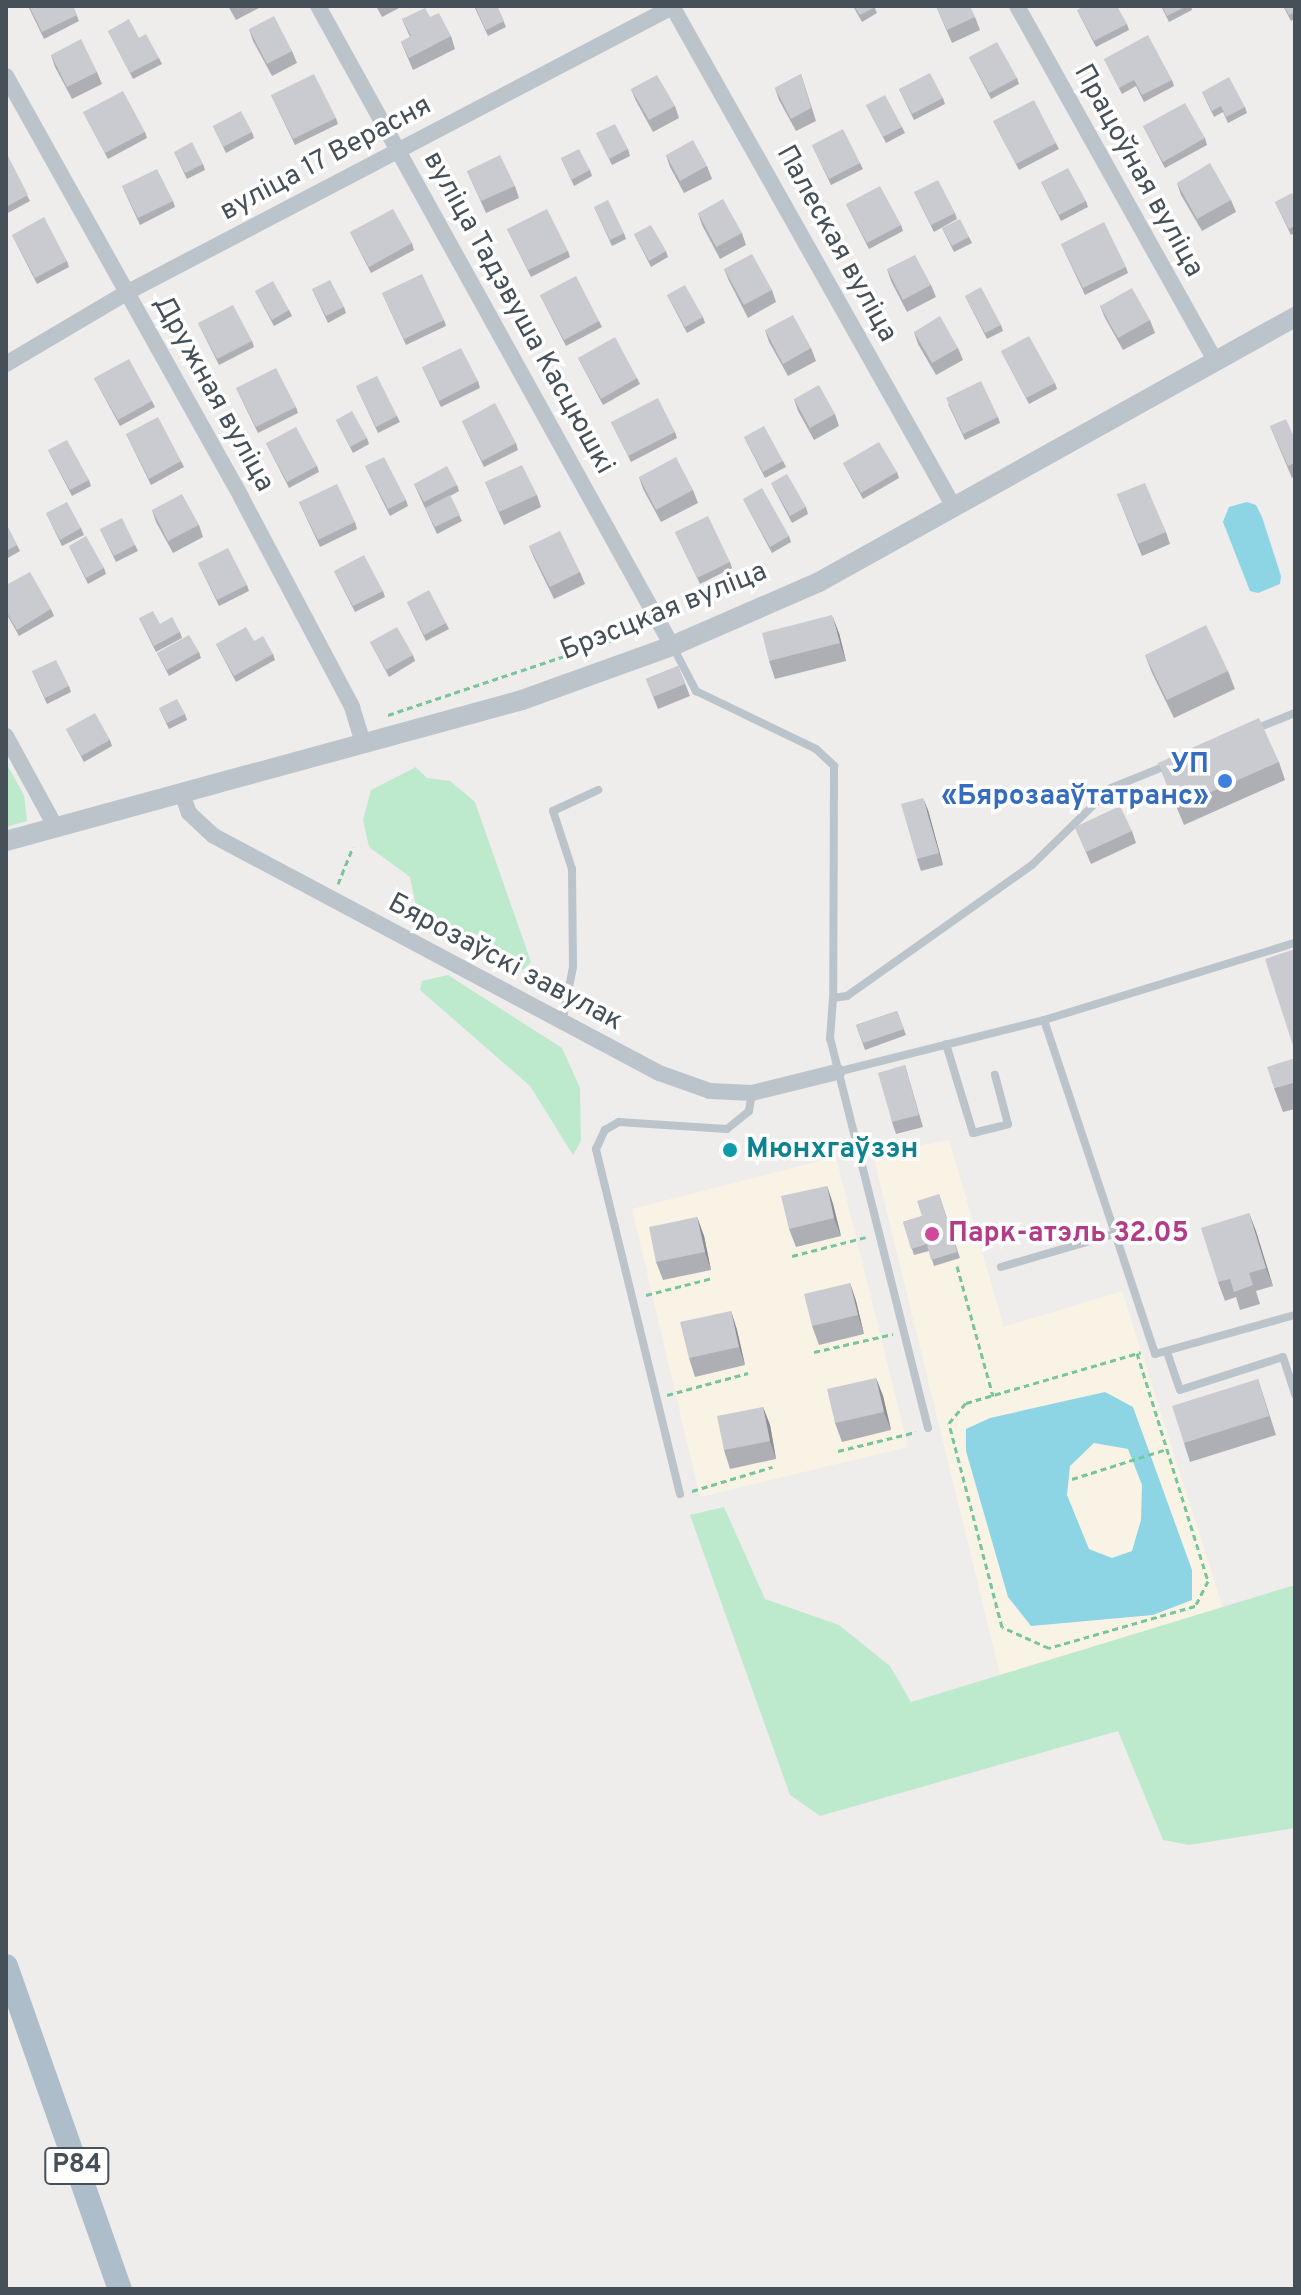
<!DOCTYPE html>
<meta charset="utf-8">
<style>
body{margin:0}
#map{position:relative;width:1301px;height:2295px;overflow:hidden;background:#efecec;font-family:Overpass,sans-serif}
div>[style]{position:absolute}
.commercial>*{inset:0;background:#f9f3e5}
.green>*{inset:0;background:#bdeacc}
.water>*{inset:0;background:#8dd5e4}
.path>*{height:3px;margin-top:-1.5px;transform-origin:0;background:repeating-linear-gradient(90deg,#78c59b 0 6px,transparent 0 10px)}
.service>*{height:8px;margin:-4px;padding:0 4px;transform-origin:4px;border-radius:4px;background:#bbc4ca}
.minor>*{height:16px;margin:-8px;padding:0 8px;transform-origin:8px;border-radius:8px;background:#bbc4ca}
.tertiary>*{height:20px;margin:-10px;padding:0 10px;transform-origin:10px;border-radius:10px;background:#bbc4ca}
.primary>*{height:24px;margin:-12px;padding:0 12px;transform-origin:12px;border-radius:12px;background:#adbdc9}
.wall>*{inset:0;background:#aeafb4}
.shaded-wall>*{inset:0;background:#8d8e92}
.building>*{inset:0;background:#cacbd1}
.dots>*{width:22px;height:22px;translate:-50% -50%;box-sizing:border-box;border:4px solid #fff;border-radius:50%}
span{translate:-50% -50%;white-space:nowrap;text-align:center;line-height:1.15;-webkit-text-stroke:7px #fff;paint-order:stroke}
.shield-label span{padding:2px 6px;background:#fff;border:2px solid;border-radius:6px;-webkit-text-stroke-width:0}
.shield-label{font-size:26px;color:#465058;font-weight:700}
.street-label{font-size:28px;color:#465058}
.shop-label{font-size:28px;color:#366cbe;font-weight:700}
.right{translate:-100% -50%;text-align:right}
.culture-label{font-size:28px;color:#0d838f;font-weight:700}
.left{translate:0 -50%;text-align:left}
.hotel-label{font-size:28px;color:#b23c85;font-weight:700}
.frame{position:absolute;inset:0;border:8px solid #465058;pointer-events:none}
</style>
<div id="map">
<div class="commercial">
<div style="clip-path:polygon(949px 1140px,1004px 1327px,1122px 1291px,1223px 1608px,1001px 1678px,873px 1155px)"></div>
<div style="clip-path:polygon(836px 1157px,908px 1447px,700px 1497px,632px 1209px)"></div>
</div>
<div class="green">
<div style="clip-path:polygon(6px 763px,24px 795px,27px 821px,6px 827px)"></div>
<div style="clip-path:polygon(416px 767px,427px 778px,450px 781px,475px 802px,531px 962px,523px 970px,490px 944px,439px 935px,417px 912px,410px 877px,369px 847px,363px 820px,371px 790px)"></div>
<div style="clip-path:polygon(448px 975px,562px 1048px,580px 1088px,581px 1141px,573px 1155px,530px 1086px,420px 990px,422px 981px)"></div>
<div style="clip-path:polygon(724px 1507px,765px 1599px,839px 1625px,890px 1666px,911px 1702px,1295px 1585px,1295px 1828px,1189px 1845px,1163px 1840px,1118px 1731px,820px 1816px,790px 1795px,690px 1515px)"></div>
</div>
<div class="water">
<div style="clip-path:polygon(1247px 502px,1256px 505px,1262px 517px,1281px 576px,1280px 584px,1258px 593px,1250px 591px,1223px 522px,1229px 507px)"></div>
<div style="clip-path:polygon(evenodd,1105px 1392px,1133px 1407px,1192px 1570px,1192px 1600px,1153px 1615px,1031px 1626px,1008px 1597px,966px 1451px,966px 1429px,990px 1418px,1105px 1392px,1094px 1443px,1128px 1449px,1142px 1485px,1141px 1520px,1132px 1551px,1112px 1558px,1089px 1549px,1067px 1495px,1070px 1466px,1094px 1443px)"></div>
</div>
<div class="path">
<div style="left:388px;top:715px;width:268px;rotate:-18.5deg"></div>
<div style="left:338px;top:884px;width:40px;rotate:-68deg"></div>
<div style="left:792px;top:1256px;width:76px;rotate:-14.4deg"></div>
<div style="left:957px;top:1266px;width:135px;rotate:74.5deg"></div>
<div style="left:646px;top:1295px;width:68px;rotate:-14.4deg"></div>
<div style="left:814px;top:1352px;width:81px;rotate:-12.8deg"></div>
<div style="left:1137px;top:1353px;width:239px;rotate:72.7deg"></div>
<div style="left:1208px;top:1581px;width:28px;rotate:117deg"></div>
<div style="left:1195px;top:1606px;width:152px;rotate:164deg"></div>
<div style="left:1049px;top:1648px;width:51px;rotate:-155.9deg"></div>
<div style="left:1002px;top:1627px;width:211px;rotate:-104.6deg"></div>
<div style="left:949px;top:1423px;width:26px;rotate:-50deg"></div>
<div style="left:966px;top:1403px;width:182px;rotate:-16.2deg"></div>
<div style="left:667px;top:1395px;width:84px;rotate:-15.2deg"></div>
<div style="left:838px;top:1451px;width:80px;rotate:-13.7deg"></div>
<div style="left:1072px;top:1479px;width:100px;rotate:-17.5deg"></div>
<div style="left:692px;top:1491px;width:84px;rotate:-16.7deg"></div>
</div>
<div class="service">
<div style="left:673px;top:647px;width:50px;rotate:62.4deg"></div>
<div style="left:696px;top:691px;width:133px;rotate:25.8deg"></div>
<div style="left:816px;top:749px;width:25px;rotate:43deg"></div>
<div style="left:834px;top:766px;width:232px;rotate:90.2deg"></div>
<div style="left:1255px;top:729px;width:43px;rotate:-21.8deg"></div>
<div style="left:1044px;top:1020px;width:352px;rotate:71.6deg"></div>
<div style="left:1155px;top:1354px;width:145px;rotate:-15.6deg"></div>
<div style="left:562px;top:1023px;width:57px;rotate:-78.9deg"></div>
<div style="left:573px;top:967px;width:98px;rotate:-90.6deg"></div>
<div style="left:572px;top:869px;width:61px;rotate:-108.1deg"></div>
<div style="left:553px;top:811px;width:50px;rotate:-25deg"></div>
<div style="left:946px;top:1044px;width:93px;rotate:73.1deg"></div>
<div style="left:973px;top:1133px;width:36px;rotate:-14deg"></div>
<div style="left:1008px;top:1124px;width:51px;rotate:-104.9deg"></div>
<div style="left:837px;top:1072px;width:213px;rotate:-14.1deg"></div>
<div style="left:1044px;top:1020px;width:263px;rotate:-17.1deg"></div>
<div style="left:1001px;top:1267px;width:118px;rotate:-16.3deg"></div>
<div style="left:1167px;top:1352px;width:40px;rotate:71.1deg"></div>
<div style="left:1180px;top:1390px;width:108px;rotate:-17.8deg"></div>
<div style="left:1283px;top:1357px;width:40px;rotate:72deg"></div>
<div style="left:928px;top:1428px;width:401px;rotate:-104.1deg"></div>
<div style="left:830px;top:1039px;width:41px;rotate:-85.8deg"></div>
<div style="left:833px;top:998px;width:14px;rotate:-8deg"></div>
<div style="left:847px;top:996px;width:227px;rotate:-35.3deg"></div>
<div style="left:1032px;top:865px;width:110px;rotate:-44.3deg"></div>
<div style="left:1111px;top:788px;width:61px;rotate:-22deg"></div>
<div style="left:680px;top:1494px;width:355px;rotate:-103.7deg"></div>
<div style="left:596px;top:1149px;width:21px;rotate:-65deg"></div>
<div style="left:605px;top:1130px;width:16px;rotate:-30deg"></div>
<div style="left:619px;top:1122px;width:108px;rotate:3.7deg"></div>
<div style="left:727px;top:1129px;width:28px;rotate:-39deg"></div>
<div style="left:749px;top:1111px;width:18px;rotate:-81deg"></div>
</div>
<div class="minor">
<div style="left:318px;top:6px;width:731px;rotate:61.05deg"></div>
<div style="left:672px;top:6px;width:575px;rotate:60.63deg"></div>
<div style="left:1017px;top:6px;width:406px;rotate:60.8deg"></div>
<div style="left:6px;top:76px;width:482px;rotate:60.8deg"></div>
<div style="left:241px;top:497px;width:238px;rotate:62.1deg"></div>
<div style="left:352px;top:707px;width:38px;rotate:73deg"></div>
<div style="left:6px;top:364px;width:139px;rotate:-30.6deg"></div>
<div style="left:126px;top:293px;width:619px;rotate:-27.64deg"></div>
<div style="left:6px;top:736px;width:102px;rotate:61.4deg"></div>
<div style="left:182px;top:793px;width:21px;rotate:71deg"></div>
<div style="left:189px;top:813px;width:34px;rotate:43deg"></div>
<div style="left:214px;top:836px;width:504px;rotate:28.04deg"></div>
<div style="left:659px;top:1073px;width:54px;rotate:19.4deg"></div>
<div style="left:710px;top:1091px;width:42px;rotate:2.7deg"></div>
<div style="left:752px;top:1093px;width:88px;rotate:-13.9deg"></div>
</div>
<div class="tertiary">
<div style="left:6px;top:841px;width:535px;rotate:-15.28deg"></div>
<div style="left:522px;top:700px;width:159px;rotate:-19.8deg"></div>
<div style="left:672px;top:646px;width:160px;rotate:-23.5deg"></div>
<div style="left:819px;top:582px;width:545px;rotate:-29.11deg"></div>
</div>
<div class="primary">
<div style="left:6px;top:1966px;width:343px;rotate:70.6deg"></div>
</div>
<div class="wall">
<div style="clip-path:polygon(28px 6px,73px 6px,79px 21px,44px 39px)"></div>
<div style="clip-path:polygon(228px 6px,259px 6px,259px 8px,236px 20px)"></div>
<div style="clip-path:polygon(376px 6px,403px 6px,382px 17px)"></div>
<div style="clip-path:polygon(474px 6px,497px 6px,506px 27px,488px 36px)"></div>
<div style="clip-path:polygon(853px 6px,874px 6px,877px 13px,862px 22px)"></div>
<div style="clip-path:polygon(936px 6px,975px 17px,980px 30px,952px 43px)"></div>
<div style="clip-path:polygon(1161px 6px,1191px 6px,1192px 10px,1169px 22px)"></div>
<div style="clip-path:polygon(1283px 6px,1295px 6px,1295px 19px,1291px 21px)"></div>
<div style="clip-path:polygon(1077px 10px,1127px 24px,1129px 30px,1096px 47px)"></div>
<div style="clip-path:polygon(430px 17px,451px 36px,455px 49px,413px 70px,401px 42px,410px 37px,402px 19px)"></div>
<div style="clip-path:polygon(249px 29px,292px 51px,297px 63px,272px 76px,253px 41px)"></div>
<div style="clip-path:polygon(108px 31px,159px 58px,162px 64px,133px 79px)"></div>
<div style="clip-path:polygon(51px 55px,97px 72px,102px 84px,72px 99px,55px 67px)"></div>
<div style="clip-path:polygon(969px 57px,1017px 78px,1019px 84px,991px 99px)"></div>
<div style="clip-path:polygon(1104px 59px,1172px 80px,1174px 86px,1144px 102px,1136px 86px,1122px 94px)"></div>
<div style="clip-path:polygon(801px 74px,816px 121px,796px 131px,779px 100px,775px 88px)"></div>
<div style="clip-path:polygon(631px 89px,675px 106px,679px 118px,653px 132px,636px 101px)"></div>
<div style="clip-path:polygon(899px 89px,943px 98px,945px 104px,914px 120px)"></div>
<div style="clip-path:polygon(1202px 92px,1245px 107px,1247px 113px,1228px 123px,1223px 112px,1214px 117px)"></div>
<div style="clip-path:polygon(271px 95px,336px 118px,338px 124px,295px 145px)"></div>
<div style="clip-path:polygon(866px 105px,902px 127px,905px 133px,886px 143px)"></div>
<div style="clip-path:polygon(83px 112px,145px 132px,147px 138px,108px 159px)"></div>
<div style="clip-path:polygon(993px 121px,1056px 143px,1059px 149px,1019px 170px)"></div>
<div style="clip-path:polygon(213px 126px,252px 132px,254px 138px,226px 153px)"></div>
<div style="clip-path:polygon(1143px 126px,1205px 138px,1207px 145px,1165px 168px)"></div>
<div style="clip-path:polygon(596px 133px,628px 149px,630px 156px,612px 165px)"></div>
<div style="clip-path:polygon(812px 145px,860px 163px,863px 169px,831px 185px)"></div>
<div style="clip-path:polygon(174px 152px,203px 164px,205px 170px,187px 179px)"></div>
<div style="clip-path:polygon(666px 155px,707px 166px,712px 179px,684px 193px,670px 167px)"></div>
<div style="clip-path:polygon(6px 157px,30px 201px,6px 214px)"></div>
<div style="clip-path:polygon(561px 158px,590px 170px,592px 176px,574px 186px)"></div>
<div style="clip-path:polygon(467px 171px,515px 186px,519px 198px,486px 213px)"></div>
<div style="clip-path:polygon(1041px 182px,1086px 201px,1088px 207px,1061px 221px)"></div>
<div style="clip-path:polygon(1177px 183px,1231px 200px,1236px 212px,1202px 231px,1181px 195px)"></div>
<div style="clip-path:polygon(122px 186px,173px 201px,175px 207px,140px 225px)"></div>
<div style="clip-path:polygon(914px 192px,955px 213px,957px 219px,934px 232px)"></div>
<div style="clip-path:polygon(1295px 199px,1295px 233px,1291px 235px,1275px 202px)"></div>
<div style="clip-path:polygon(846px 204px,901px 225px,903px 231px,869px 249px)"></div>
<div style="clip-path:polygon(594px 207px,624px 233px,626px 239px,612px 246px)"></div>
<div style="clip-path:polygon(698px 213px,742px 233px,746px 245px,720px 259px,702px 225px)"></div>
<div style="clip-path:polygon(942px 228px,969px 237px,972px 243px,954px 252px)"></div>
<div style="clip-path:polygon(507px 229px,568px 251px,570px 257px,531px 277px)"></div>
<div style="clip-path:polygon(350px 232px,412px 243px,414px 250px,371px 273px)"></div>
<div style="clip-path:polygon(634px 234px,666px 251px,668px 257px,651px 267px)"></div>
<div style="clip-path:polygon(12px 235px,67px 261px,69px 267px,37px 284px)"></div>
<div style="clip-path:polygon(1061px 244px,1126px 267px,1128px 273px,1085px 295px)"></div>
<div style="clip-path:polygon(724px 269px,772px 290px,776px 302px,748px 318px,729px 281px)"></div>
<div style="clip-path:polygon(887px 269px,931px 285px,936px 297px,907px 312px,891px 281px)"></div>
<div style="clip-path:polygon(312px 289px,344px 307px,346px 313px,328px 323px)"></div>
<div style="clip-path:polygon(255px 291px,289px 310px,292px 316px,274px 326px)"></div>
<div style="clip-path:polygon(382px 293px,444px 320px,446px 326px,406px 345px)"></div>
<div style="clip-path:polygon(540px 295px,599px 321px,602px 327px,566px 346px)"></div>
<div style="clip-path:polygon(667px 295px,703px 317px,705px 323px,687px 333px)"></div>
<div style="clip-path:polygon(965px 296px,1001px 325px,1003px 331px,987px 339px)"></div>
<div style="clip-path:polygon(1100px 306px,1150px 320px,1155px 333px,1123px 350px,1105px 318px)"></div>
<div style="clip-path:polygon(198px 323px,252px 341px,254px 347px,219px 365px)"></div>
<div style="clip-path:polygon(765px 330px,811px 348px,816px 361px,788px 376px,769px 342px)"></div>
<div style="clip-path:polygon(914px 332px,958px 348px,963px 360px,936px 375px,918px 344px)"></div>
<div style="clip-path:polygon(1001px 351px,1055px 383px,1057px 389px,1029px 404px)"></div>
<div style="clip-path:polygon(578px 358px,637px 378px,640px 384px,603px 405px)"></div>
<div style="clip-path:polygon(422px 367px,478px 381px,480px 388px,441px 407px)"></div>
<div style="clip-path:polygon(94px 378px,152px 401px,155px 407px,120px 426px)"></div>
<div style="clip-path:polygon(356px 386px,397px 416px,400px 422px,378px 433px)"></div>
<div style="clip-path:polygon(236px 388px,296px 407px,298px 413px,258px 433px)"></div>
<div style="clip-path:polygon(794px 399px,835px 414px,839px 426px,814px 440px,798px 411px)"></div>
<div style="clip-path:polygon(948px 404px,998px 417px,1000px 423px,965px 440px)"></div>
<div style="clip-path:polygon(336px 420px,367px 438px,369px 444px,353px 453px)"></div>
<div style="clip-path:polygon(462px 421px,516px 443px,518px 450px,484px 467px)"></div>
<div style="clip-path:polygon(611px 422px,675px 432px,677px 438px,631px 462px)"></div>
<div style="clip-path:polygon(1270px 426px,1295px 439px,1295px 477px,1292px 478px)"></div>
<div style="clip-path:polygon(126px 434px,181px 461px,184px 467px,151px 485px)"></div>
<div style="clip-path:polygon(744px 437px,783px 461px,786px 467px,765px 478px)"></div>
<div style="clip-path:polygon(266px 443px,317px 466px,319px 472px,289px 488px)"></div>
<div style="clip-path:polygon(48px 450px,89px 480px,91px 486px,72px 496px)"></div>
<div style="clip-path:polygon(843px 463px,897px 472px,899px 478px,863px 499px)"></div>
<div style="clip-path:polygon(365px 466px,406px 500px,408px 506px,390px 516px)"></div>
<div style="clip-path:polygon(639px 477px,693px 490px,698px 503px,661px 522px,643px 489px)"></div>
<div style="clip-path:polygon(485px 482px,537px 495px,541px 507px,504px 525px)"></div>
<div style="clip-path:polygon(771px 483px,806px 507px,808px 514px,792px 523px)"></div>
<div style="clip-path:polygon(414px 484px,457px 485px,459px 491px,450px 496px,462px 521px,437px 534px)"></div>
<div style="clip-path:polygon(1117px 494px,1166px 532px,1170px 544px,1142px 556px)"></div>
<div style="clip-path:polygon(743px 499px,789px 536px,791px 542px,772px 553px)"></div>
<div style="clip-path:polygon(299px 502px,355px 522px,357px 529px,320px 547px)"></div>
<div style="clip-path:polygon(152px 510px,199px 525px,203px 537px,173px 553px,156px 522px)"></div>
<div style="clip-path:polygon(46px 513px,81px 528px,84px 535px,62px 546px)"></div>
<div style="clip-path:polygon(6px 524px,20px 551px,6px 559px)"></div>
<div style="clip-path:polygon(100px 529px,135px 545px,138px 551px,116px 562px)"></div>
<div style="clip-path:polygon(675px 532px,730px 562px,732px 568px,700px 584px)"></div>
<div style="clip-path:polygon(69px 546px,104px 568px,106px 574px,88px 584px)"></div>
<div style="clip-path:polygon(529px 546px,580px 572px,585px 584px,554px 599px,534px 558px)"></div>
<div style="clip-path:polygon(198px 563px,247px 585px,249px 591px,219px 606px)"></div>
<div style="clip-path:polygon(334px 571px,383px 591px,385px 597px,355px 612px)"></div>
<div style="clip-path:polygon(6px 585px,51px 609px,54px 616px,19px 636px,6px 613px)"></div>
<div style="clip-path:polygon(407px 602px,446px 623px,449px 629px,426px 641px)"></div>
<div style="clip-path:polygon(139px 618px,160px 624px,180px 632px,182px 638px,156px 652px)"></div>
<div style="clip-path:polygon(839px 633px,846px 661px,775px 679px,769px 661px)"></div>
<div style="clip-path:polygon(370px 642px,413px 655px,415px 661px,389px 677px)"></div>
<div style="clip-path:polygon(216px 644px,273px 654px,275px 660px,236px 682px)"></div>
<div style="clip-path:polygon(199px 652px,201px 658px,169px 676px,157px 653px)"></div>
<div style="clip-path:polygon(1145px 655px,1228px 671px,1235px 689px,1174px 718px,1152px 673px)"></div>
<div style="clip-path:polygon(678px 666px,690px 696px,658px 709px,646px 679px)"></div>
<div style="clip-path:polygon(32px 671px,69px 686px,71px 692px,47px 704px)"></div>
<div style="clip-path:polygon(159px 708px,185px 714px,187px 720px,169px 729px)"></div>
<div style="clip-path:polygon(66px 729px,110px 740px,112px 746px,84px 762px)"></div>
<div style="clip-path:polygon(1279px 762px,1285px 780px,1184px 825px,1158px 763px)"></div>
<div style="clip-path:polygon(928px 810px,943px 865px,921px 871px,917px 859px)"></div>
<div style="clip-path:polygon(1075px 827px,1132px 831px,1136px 843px,1091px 864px)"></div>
<div style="clip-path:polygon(897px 1011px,906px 1035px,865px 1050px,856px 1025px)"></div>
<div style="clip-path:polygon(905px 1065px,923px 1127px,896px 1134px,892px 1122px)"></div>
<div style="clip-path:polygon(1295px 1082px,1295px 1109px,1283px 1112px,1274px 1088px)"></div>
<div style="clip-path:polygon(827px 1186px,833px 1204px,841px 1236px,796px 1247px,789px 1229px)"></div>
<div style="clip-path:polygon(939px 1194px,960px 1258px,934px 1266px,929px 1251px,914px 1255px,903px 1222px,922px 1216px)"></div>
<div style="clip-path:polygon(1249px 1213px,1273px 1286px,1256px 1291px,1260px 1304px,1240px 1310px,1236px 1297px,1225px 1301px,1218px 1282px)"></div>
<div style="clip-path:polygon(697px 1217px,704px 1236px,711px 1270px,663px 1280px,656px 1262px)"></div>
<div style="clip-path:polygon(850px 1283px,856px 1301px,864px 1334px,819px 1345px,812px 1326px)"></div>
<div style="clip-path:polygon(731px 1311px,737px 1330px,745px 1365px,695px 1377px,689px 1358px)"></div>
<div style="clip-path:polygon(876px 1378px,883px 1396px,891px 1430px,842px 1442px,835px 1423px)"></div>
<div style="clip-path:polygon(1258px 1379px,1276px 1435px,1190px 1462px,1184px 1443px)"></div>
<div style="clip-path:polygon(763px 1407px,770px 1425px,776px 1459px,730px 1469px,724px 1450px)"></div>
</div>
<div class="shaded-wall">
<div style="clip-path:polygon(832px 615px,839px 633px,846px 661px,840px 643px)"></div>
<div style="clip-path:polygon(923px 798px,928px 810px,943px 865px,939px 853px)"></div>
<div style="clip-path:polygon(827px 1186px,833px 1204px,841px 1236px,834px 1218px)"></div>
<div style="clip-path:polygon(1249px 1213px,1256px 1231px,1273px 1286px,1266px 1268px)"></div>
<div style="clip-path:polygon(697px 1217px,704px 1236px,711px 1270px,705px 1252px)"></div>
<div style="clip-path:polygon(850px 1283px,856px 1301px,864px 1334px,858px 1315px)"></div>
<div style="clip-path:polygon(731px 1311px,737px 1330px,745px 1365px,739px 1347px)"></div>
<div style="clip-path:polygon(876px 1378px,883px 1396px,891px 1430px,884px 1412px)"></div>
<div style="clip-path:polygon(763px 1407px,770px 1425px,776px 1459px,770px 1441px)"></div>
</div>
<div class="building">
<div style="clip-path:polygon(29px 6px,73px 6px,77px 15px,42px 32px)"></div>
<div style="clip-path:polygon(475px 6px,497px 6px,504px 21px,486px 30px)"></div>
<div style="clip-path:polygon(854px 6px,874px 6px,875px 7px,860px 15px)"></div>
<div style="clip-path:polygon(936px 6px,970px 6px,975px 17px,947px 30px)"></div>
<div style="clip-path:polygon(1085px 6px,1117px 6px,1127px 24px,1094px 41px,1077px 10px)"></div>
<div style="clip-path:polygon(1162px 6px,1187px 6px,1167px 16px)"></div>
<div style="clip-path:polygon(1284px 6px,1295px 6px,1295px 12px,1289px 15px)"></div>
<div style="clip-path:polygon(425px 8px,430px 17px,439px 13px,451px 36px,409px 58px,401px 42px,411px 36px,402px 19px)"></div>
<div style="clip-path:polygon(274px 16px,292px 51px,267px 64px,249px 29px)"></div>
<div style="clip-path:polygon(129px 19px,139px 38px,146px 34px,159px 58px,130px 73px,108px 31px)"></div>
<div style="clip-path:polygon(1148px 35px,1172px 80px,1142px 95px,1134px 80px,1119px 88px,1104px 59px)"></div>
<div style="clip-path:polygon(81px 39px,97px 72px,67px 87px,51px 55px)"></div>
<div style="clip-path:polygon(997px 42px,1017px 78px,989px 93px,969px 57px)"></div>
<div style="clip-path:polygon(930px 73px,943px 98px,912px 114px,899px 89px)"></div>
<div style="clip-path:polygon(314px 74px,336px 118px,293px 139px,271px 95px)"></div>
<div style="clip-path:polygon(801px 74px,811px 108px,791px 119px,775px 88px)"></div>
<div style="clip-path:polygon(657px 75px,675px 106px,649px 120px,631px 89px)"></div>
<div style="clip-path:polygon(1229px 77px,1245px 107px,1226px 117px,1221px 106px,1212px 111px,1202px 92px)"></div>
<div style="clip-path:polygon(123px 91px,145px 132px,105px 153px,83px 112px)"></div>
<div style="clip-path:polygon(885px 95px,902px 127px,883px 137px,866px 105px)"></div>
<div style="clip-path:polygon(1034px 100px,1056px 143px,1016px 164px,993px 121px)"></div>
<div style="clip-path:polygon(1185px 103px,1205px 138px,1163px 162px,1143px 126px)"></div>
<div style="clip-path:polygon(241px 111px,252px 132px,223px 147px,213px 126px)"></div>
<div style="clip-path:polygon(615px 124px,628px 149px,609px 159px,596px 133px)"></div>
<div style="clip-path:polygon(843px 129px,860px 163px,829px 179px,812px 145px)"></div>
<div style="clip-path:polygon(693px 140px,707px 166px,680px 181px,666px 155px)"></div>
<div style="clip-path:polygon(192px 142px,203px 164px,185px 173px,174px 152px)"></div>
<div style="clip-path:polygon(579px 149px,590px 170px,571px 180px,561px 158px)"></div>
<div style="clip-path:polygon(500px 155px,515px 186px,481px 201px,467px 171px)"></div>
<div style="clip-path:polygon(8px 156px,28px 195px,6px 207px,6px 157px)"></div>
<div style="clip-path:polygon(1210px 163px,1231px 200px,1197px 219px,1177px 183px)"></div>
<div style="clip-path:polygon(1068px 168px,1086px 201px,1059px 215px,1041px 182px)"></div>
<div style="clip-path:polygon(157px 169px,173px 201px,138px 218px,122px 186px)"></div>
<div style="clip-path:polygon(938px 180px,955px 213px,931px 225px,914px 192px)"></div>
<div style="clip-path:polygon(880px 186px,901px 225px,867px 243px,846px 204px)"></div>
<div style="clip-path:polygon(1292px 193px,1295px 199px,1295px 226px,1289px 229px,1275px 202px)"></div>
<div style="clip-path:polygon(723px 199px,742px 233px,716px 247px,698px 213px)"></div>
<div style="clip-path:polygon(608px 200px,624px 233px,610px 240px,594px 207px)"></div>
<div style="clip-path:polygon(393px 209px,412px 243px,369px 267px,350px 232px)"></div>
<div style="clip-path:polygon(547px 209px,568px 251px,528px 270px,507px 229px)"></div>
<div style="clip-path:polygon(44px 217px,67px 261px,35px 278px,12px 235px)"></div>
<div style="clip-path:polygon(960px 219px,969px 237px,952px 246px,942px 228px)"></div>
<div style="clip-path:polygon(1104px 222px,1126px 267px,1083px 288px,1061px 244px)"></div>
<div style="clip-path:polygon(651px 225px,666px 251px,649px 261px,634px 234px)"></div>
<div style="clip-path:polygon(752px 254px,772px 290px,744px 305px,724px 269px)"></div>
<div style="clip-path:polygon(915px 255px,931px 285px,903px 300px,887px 269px)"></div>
<div style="clip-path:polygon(422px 274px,444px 320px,404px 339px,382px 293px)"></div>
<div style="clip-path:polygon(576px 276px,599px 321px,564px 340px,540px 295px)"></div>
<div style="clip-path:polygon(330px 280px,344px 307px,326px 316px,312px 289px)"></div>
<div style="clip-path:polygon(273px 281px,289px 310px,272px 320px,255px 291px)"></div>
<div style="clip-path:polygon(685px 285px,703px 317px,685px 327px,667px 295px)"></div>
<div style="clip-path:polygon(981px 287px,1001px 325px,985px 333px,965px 296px)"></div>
<div style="clip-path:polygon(1132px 288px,1150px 320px,1118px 338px,1100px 306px)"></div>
<div style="clip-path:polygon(233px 305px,252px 341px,217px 359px,198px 323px)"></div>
<div style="clip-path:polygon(793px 315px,811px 348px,783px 364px,765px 330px)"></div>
<div style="clip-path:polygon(940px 316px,958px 348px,932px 363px,914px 332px)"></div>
<div style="clip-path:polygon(1029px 336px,1055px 383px,1026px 398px,1001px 351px)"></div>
<div style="clip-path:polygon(615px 337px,637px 378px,601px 399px,578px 358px)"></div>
<div style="clip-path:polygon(461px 348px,478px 381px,439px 401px,422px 367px)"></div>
<div style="clip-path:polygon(129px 359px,152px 401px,118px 420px,94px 378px)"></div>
<div style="clip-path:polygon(276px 368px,296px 407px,256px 427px,236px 388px)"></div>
<div style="clip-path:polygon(377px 376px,397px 416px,376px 427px,356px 386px)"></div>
<div style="clip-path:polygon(981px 381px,998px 417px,963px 434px,946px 398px)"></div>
<div style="clip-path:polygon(819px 385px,835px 414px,810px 428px,794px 399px)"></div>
<div style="clip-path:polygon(658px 398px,675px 432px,628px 456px,611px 422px)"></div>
<div style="clip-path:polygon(495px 403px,516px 443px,482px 461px,462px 421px)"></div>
<div style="clip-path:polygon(352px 411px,367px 438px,350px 447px,336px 420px)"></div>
<div style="clip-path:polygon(158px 417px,181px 461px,149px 479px,126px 434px)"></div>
<div style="clip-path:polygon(1286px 419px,1295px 439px,1295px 463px,1288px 466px,1270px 426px)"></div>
<div style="clip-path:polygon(764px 426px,783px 461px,763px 472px,744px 437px)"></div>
<div style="clip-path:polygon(296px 427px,317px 466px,287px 482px,266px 443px)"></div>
<div style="clip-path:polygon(67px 440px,89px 480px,70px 490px,48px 450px)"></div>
<div style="clip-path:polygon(879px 442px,897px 472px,861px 493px,843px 463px)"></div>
<div style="clip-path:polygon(384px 457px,406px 500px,388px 509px,365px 466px)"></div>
<div style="clip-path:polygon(676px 457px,693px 490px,656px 510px,639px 477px)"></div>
<div style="clip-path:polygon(522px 465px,537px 495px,499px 512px,485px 482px)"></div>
<div style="clip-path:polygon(447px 466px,457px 485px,424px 502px,414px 484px)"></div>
<div style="clip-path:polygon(787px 474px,806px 507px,790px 516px,771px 483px)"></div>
<div style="clip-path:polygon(1145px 483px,1166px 532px,1138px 544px,1117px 494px)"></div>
<div style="clip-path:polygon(337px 484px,355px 522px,318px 540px,299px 502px)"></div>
<div style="clip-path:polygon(762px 488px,789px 536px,770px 547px,743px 499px)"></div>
<div style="clip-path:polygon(182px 494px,199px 525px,168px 541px,152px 510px)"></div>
<div style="clip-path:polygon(450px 495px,460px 515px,435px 527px,425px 508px)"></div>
<div style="clip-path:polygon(67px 502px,81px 528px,60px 540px,46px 513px)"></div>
<div style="clip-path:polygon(708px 516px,730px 562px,697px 578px,675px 532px)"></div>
<div style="clip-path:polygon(122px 518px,135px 545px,114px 556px,100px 529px)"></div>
<div style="clip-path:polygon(6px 524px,17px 545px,6px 551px)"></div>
<div style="clip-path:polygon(560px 531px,580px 572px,550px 587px,529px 546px)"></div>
<div style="clip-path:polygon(86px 536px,104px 568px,86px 578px,69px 546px)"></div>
<div style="clip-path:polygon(228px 548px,247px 585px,217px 600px,198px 563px)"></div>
<div style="clip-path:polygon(364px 555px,383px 591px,353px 606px,334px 571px)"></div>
<div style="clip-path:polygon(30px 572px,51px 609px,17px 630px,6px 611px,6px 585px)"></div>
<div style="clip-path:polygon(429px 590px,446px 623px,424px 635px,407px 602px)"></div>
<div style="clip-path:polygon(153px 611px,160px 624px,172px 617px,180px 632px,154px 646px,139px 618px)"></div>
<div style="clip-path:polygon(832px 615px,840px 643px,769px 661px,762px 633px)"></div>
<div style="clip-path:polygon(1206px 625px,1228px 671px,1167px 700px,1145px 655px)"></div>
<div style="clip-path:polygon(246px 627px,254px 641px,263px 636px,273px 654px,234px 676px,216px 644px)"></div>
<div style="clip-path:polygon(397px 627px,413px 655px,386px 670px,370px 642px)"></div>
<div style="clip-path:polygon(189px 635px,199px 652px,167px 670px,157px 653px)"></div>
<div style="clip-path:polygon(56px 660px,69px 686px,45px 698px,32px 671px)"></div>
<div style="clip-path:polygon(678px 666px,685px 684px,653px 697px,646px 679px)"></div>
<div style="clip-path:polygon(177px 699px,185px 714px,167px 723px,159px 708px)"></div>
<div style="clip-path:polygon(95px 713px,110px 740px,81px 756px,66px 729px)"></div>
<div style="clip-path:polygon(1259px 718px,1279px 762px,1177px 807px,1158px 763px)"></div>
<div style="clip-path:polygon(923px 798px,939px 853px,917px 859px,901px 804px)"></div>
<div style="clip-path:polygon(1120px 806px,1132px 831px,1086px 852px,1075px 827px)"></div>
<div style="clip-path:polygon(1295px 949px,1295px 1052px,1265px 959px)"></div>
<div style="clip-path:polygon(897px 1011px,904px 1029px,863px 1043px,856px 1025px)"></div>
<div style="clip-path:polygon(1295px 1058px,1295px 1082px,1274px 1088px,1267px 1067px)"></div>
<div style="clip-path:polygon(905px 1065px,919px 1115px,892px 1122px,878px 1073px)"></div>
<div style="clip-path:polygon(827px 1186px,834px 1218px,789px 1229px,781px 1196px)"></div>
<div style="clip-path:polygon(939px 1194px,957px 1252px,931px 1260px,927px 1244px,911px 1249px,903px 1222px,922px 1216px,917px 1201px)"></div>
<div style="clip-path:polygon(1249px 1213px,1266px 1268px,1249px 1273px,1253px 1285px,1234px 1292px,1230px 1279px,1218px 1282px,1201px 1228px)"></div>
<div style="clip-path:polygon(697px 1217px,705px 1252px,656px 1262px,649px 1227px)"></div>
<div style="clip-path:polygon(850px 1283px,858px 1315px,812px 1326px,804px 1294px)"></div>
<div style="clip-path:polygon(731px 1311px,739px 1347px,689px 1358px,680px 1322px)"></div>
<div style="clip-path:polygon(876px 1378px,884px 1412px,835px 1423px,827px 1389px)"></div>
<div style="clip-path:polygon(1258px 1379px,1269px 1416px,1184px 1443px,1172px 1406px)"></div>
<div style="clip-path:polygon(763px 1407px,770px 1441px,724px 1450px,717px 1416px)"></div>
</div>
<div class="dots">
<div style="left:1225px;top:781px;background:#3f7fe0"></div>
<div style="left:730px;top:1150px;background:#0f9aa8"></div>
<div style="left:932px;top:1234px;background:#d1479c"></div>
</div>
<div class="shield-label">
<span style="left:77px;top:2166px">Р84</span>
</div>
<div class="street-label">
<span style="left:326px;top:159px;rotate:-28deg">вуліца 17 Верасня</span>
<span style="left:1138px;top:171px;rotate:61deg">Працоўная вуліца</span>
<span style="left:836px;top:244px;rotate:61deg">Палеская вуліца</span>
<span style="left:518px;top:313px;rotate:61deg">вуліца Тадэвуша Касцюшкі</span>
<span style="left:213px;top:394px;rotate:61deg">Дружная вуліца</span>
<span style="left:664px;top:612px;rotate:-22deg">Брэсцкая вуліца</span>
<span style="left:505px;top:963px;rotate:28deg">Бярозаўскі завулак</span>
</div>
<div class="shop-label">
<span class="right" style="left:1209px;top:781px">УП<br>«Бярозааўтатранс»</span>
</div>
<div class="culture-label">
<span class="left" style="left:746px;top:1150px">Мюнхгаўзэн</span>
</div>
<div class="hotel-label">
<span class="left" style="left:948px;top:1234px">Парк-атэль 32.05</span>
</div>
<div class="frame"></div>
</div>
